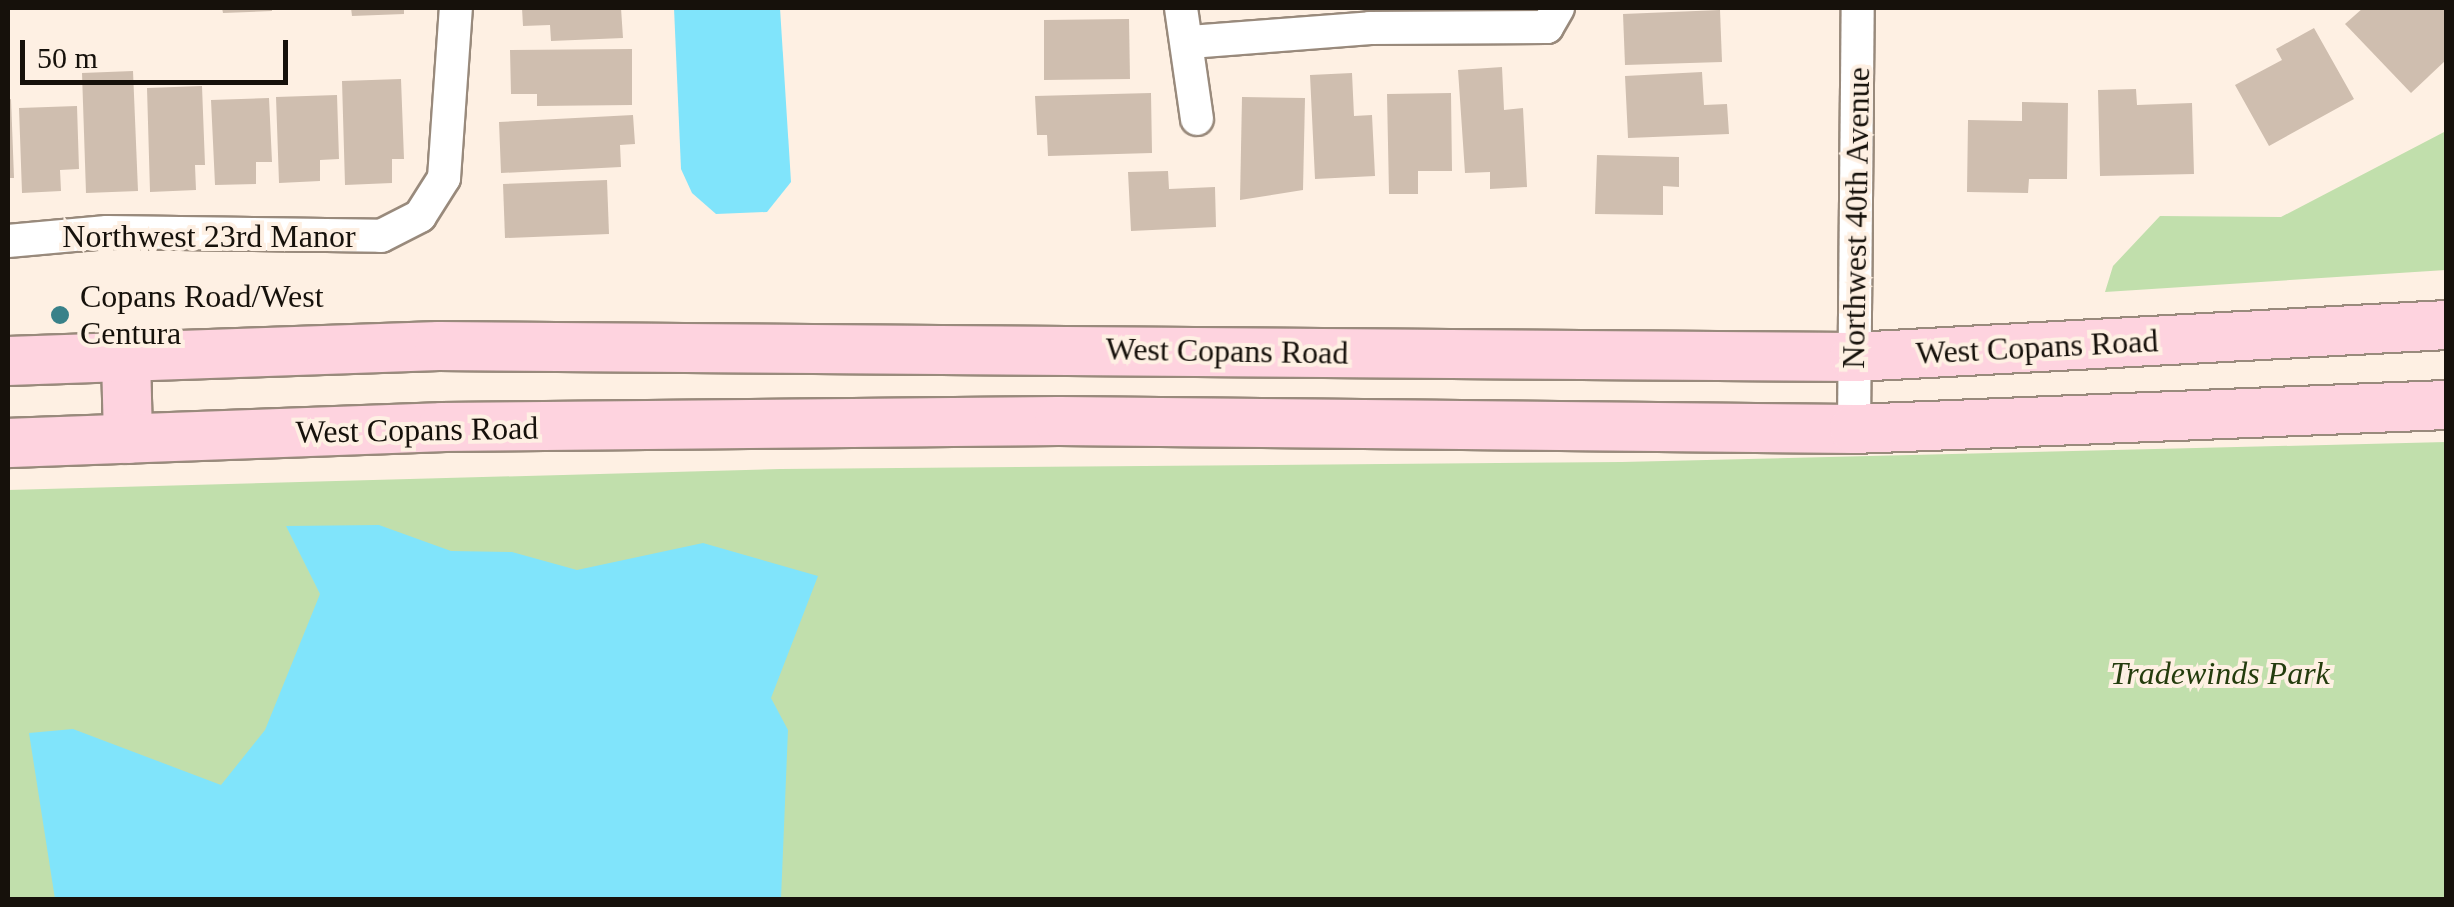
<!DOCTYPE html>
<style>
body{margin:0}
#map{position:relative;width:2454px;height:907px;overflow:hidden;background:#fef0e3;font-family:Georgia,serif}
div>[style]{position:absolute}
.green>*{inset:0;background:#c1dfac}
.water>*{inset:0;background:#80e4fb}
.building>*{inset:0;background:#cfbeaf}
.roads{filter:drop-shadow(2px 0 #998a7c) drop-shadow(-2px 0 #998a7c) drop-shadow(0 2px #998a7c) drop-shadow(0 -2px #998a7c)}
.street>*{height:32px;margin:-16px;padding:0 16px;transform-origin:16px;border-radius:16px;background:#fff}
.secondary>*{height:48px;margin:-24px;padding:0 24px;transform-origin:24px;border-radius:24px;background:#fed3df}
.dots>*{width:28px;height:28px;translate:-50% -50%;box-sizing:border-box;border:5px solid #fef0e3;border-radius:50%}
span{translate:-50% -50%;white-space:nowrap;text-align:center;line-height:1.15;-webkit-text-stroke:8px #fef0e3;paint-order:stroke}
.street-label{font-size:32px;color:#16110b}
.poi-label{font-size:32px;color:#16110b}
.left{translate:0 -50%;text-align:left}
.park-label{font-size:32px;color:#243c0d;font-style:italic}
.frame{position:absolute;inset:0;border:10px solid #16110b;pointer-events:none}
.scale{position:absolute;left:20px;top:40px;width:268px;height:45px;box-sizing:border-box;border:5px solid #16110b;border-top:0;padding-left:12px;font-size:30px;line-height:35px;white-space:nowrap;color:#16110b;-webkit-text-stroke:8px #fef0e3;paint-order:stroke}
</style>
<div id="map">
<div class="green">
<div style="clip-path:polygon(2446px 131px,2446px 270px,2105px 292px,2113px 266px,2160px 216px,2281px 217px)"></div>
<div style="clip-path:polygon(2446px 442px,2446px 899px,8px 899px,8px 490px,780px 469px,1622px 462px)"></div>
</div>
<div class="water">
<div style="clip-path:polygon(674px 8px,780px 8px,791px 182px,767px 212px,716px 214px,692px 193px,681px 169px)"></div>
<div style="clip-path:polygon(379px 525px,451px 551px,512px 552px,577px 570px,703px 543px,818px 576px,771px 698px,788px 730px,781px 899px,55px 899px,29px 733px,73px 729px,221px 785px,265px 730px,320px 594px,286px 526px)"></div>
</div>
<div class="building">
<div style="clip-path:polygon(222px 8px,272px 8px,272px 11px,223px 13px)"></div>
<div style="clip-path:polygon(351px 8px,404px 8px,404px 14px,352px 16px)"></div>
<div style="clip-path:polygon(522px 8px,621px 8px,623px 38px,551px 41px,550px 25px,523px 26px)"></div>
<div style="clip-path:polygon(2363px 8px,2446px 8px,2446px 60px,2411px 93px,2345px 24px)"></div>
<div style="clip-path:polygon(1720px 10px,1722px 62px,1625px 65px,1623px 14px)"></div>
<div style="clip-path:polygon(1129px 19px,1130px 79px,1044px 80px,1044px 20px)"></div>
<div style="clip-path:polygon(2314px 28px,2354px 99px,2269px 146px,2235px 85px,2282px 60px,2276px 49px)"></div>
<div style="clip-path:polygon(632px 49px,632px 105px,537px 106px,537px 94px,511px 94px,510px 50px)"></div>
<div style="clip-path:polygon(1502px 67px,1504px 110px,1523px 108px,1527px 187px,1490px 189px,1490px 172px,1465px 173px,1458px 70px)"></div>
<div style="clip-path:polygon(133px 71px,138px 191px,86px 193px,82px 73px)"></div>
<div style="clip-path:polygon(1702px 72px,1704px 105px,1727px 104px,1729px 134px,1628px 138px,1625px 76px)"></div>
<div style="clip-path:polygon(1352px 73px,1354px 116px,1372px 115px,1375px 176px,1315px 179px,1310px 75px)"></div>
<div style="clip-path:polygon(401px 79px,404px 159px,392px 159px,392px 183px,345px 185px,342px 81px)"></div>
<div style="clip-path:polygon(202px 86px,205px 165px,195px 165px,196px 190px,150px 192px,147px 88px)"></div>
<div style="clip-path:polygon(2136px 89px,2137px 105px,2192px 103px,2194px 174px,2100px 176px,2098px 90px)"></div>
<div style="clip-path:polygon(1151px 93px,1152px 153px,1048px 156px,1047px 135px,1037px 135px,1035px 96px)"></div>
<div style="clip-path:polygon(1451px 93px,1452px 171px,1418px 171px,1418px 194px,1389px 194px,1387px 94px)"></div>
<div style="clip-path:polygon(337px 95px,339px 159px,320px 160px,320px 181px,279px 183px,276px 97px)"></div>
<div style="clip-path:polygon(1242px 97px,1305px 98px,1303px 190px,1240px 200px)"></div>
<div style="clip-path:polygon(269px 98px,272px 162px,256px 162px,256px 184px,215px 185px,211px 100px)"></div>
<div style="clip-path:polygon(11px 99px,14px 178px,8px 178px,8px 100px)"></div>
<div style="clip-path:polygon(2022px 102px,2068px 103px,2067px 179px,2029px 179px,2028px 193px,1967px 192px,1968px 120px,2022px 121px)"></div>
<div style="clip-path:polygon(77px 106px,79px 169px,60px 170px,61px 191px,22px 193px,19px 108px)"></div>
<div style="clip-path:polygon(633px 115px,635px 144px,620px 145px,621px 167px,501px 173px,499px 122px)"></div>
<div style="clip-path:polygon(1597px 155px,1679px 157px,1679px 187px,1663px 186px,1663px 215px,1595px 214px)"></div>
<div style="clip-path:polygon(1168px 171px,1169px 189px,1215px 187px,1216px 227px,1131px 231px,1128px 172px)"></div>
<div style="clip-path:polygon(607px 180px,609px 234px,505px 238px,503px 184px)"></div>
</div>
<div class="roads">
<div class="street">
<div style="left:1181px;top:8px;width:112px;rotate:81.8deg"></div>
<div style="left:1190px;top:42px;width:181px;rotate:-4.4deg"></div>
<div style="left:1370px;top:28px;width:177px;rotate:-0.3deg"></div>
<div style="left:1547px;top:27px;width:22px;rotate:-60deg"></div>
<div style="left:8px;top:241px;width:99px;rotate:-5.2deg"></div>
<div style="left:107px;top:232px;width:274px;rotate:0.8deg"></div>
<div style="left:381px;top:236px;width:44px;rotate:-27.1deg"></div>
<div style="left:420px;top:216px;width:45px;rotate:-57.7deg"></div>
<div style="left:444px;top:178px;width:170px;rotate:-86deg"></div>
<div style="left:1854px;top:429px;width:421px;rotate:-89.5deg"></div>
</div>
<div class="secondary">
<div style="left:126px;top:357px;width:82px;rotate:88.6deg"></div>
<div style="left:8px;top:361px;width:431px;rotate:-2deg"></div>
<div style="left:439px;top:346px;width:1415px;rotate:0.45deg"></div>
<div style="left:1854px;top:357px;width:593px;rotate:-3.09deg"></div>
<div style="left:8px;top:443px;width:434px;rotate:-2.1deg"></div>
<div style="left:442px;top:427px;width:617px;rotate:-0.56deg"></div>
<div style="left:1059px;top:421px;width:795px;rotate:0.58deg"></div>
<div style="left:1854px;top:429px;width:592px;rotate:-2.32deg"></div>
</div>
</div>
<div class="dots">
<div style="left:60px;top:315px;background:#398189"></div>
</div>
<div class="street-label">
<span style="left:1856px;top:218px;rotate:-89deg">Northwest 40th Avenue</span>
<span style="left:209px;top:236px">Northwest 23rd Manor</span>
<span style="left:2037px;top:347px;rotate:-3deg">West Copans Road</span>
<span style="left:1227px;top:351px;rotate:1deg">West Copans Road</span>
<span style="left:417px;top:430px;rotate:-1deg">West Copans Road</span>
</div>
<div class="poi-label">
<span class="left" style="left:80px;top:315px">Copans Road/West<br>Centura</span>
</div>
<div class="park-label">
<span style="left:2220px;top:673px">Tradewinds Park</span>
</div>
<div class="frame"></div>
<div class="scale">50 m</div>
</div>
